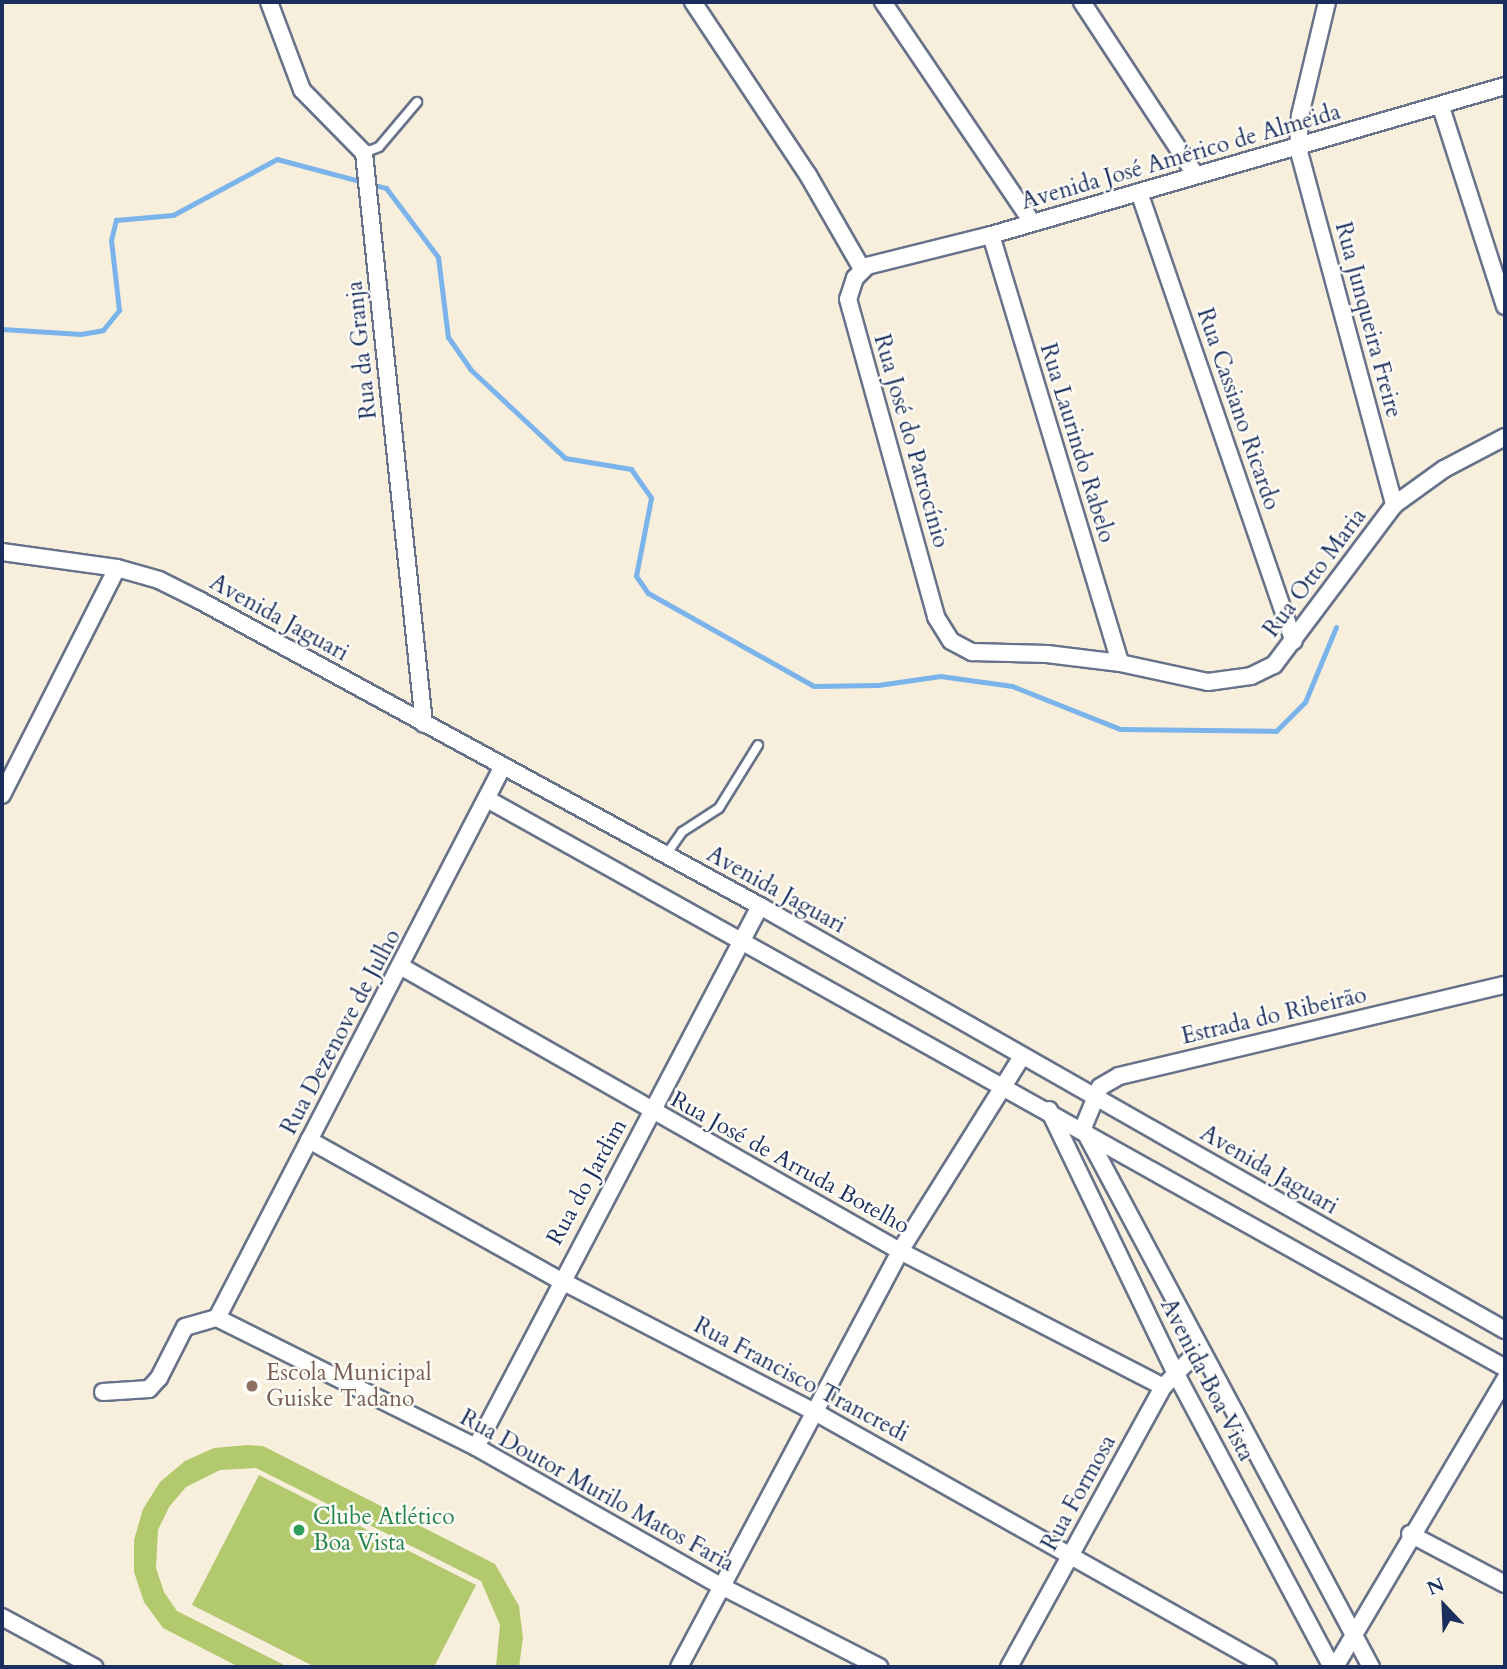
<!DOCTYPE html>
<meta charset="utf-8">
<style>
body{margin:0}
#map{position:relative;width:1507px;height:1669px;overflow:hidden;background:#f7eedc;font-family:Cardo,serif}
div>[style]{position:absolute}
.green>*{inset:0;background:#b3c96e}
.stream>*{height:5px;margin:-2.5px;padding:0 2.5px;transform-origin:2.5px;border-radius:2.5px;background:#7ab4eb}
.roads{filter:drop-shadow(2px 0 #68728a) drop-shadow(-2px 0 #68728a) drop-shadow(0 2px #68728a) drop-shadow(0 -2px #68728a)}
.lane>*{height:8px;margin:-4px;padding:0 4px;transform-origin:4px;border-radius:4px;background:#fff}
.street>*{height:16px;margin:-8px;padding:0 8px;transform-origin:8px;border-radius:8px;background:#fff}
.dots>*{width:19px;height:19px;translate:-50% -50%;box-sizing:border-box;border:4px solid #fdfcf7;border-radius:50%}
span{translate:-50% -50%;white-space:nowrap;text-align:center;line-height:1.15;-webkit-text-stroke:5px #fdfcf7;paint-order:stroke}
.street-label{font-size:23px;color:#1b2f5e}
.education-label{font-size:23px;color:#785e54}
.left{translate:0 -50%;text-align:left}
.leisure-label{font-size:23px;color:#27864d}
.frame{position:absolute;inset:0;border:4px solid #1b2f5e;pointer-events:none}
.north{position:absolute;left:1409px;top:1571px;width:70px;height:70px;-webkit-text-stroke:5px #fdfcf7;paint-order:stroke;rotate:337deg;font-size:19px;font-weight:700;line-height:28px;text-align:center;color:#1b2f5e}
.north::after{content:'';display:block;margin:auto;width:24px;height:32px;background:#1b2f5e;clip-path:polygon(50% 0,100% 100%,50% 72%,0 100%)}
</style>
<div id="map">
<div class="green">
<div style="clip-path:polygon(247px 1445px,263px 1446px,495px 1564px,519px 1606px,523px 1638px,519px 1667px,496px 1667px,500px 1625px,481px 1581px,256px 1468px,220px 1470px,186px 1487px,169px 1507px,158px 1530px,156px 1568px,164px 1592px,177px 1611px,288px 1667px,239px 1667px,163px 1628px,144px 1602px,134px 1572px,134px 1540px,143px 1509px,160px 1482px,185px 1461px,214px 1448px)"></div>
<div style="clip-path:polygon(259px 1475px,476px 1585px,434px 1667px,315px 1667px,192px 1605px)"></div>
</div>
<div class="stream">
<div style="left:2px;top:329px;width:79px;rotate:3.6deg"></div>
<div style="left:81px;top:334px;width:22px;rotate:-10deg"></div>
<div style="left:103px;top:330px;width:26px;rotate:-51deg"></div>
<div style="left:119px;top:310px;width:70px;rotate:-96.5deg"></div>
<div style="left:111px;top:240px;width:21px;rotate:-76deg"></div>
<div style="left:116px;top:220px;width:57px;rotate:-5deg"></div>
<div style="left:173px;top:215px;width:118px;rotate:-28.3deg"></div>
<div style="left:277px;top:159px;width:113px;rotate:14.9deg"></div>
<div style="left:386px;top:188px;width:86px;rotate:53deg"></div>
<div style="left:438px;top:257px;width:81px;rotate:82.9deg"></div>
<div style="left:448px;top:337px;width:39px;rotate:55deg"></div>
<div style="left:470px;top:369px;width:130px;rotate:43.1deg"></div>
<div style="left:565px;top:458px;width:67px;rotate:9.5deg"></div>
<div style="left:631px;top:469px;width:35px;rotate:55deg"></div>
<div style="left:651px;top:498px;width:79px;rotate:100.9deg"></div>
<div style="left:636px;top:576px;width:21px;rotate:55deg"></div>
<div style="left:648px;top:593px;width:190px;rotate:29.3deg"></div>
<div style="left:814px;top:686px;width:64px;rotate:-0.9deg"></div>
<div style="left:878px;top:685px;width:63px;rotate:-8.3deg"></div>
<div style="left:940px;top:676px;width:73px;rotate:7.9deg"></div>
<div style="left:1012px;top:686px;width:116px;rotate:21.7deg"></div>
<div style="left:1120px;top:729px;width:156px;rotate:0.7deg"></div>
<div style="left:1276px;top:731px;width:41px;rotate:-45deg"></div>
<div style="left:1305px;top:702px;width:81px;rotate:-67.5deg"></div>
</div>
<div class="roads">
<div class="lane">
<div style="left:364px;top:153px;width:16px;rotate:-22deg"></div>
<div style="left:379px;top:147px;width:59px;rotate:-49.8deg"></div>
<div style="left:666px;top:855px;width:28px;rotate:-55deg"></div>
<div style="left:682px;top:832px;width:44px;rotate:-33deg"></div>
<div style="left:719px;top:808px;width:74px;rotate:-58.2deg"></div>
</div>
<div class="street">
<div style="left:269px;top:2px;width:94px;rotate:69.4deg"></div>
<div style="left:302px;top:90px;width:88px;rotate:45.5deg"></div>
<div style="left:364px;top:153px;width:574px;rotate:84deg"></div>
<div style="left:693px;top:2px;width:208px;rotate:56.4deg"></div>
<div style="left:808px;top:175px;width:108px;rotate:60.1deg"></div>
<div style="left:883px;top:2px;width:266px;rotate:55.9deg"></div>
<div style="left:1082px;top:2px;width:206px;rotate:56.7deg"></div>
<div style="left:1327px;top:2px;width:116px;rotate:103.4deg"></div>
<div style="left:1300px;top:115px;width:33px;rotate:93deg"></div>
<div style="left:1298px;top:148px;width:370px;rotate:74.9deg"></div>
<div style="left:1505px;top:86px;width:535px;rotate:163.83deg"></div>
<div style="left:991px;top:235px;width:128px;rotate:166deg"></div>
<div style="left:867px;top:266px;width:17px;rotate:135deg"></div>
<div style="left:855px;top:278px;width:22px;rotate:108deg"></div>
<div style="left:848px;top:299px;width:330px;rotate:74.5deg"></div>
<div style="left:936px;top:617px;width:28px;rotate:58deg"></div>
<div style="left:951px;top:641px;width:24px;rotate:28deg"></div>
<div style="left:972px;top:652px;width:75px;rotate:1.5deg"></div>
<div style="left:1047px;top:654px;width:74px;rotate:7deg"></div>
<div style="left:1120px;top:663px;width:90px;rotate:12.2deg"></div>
<div style="left:1208px;top:682px;width:43px;rotate:-7.9deg"></div>
<div style="left:1251px;top:676px;width:25px;rotate:-26deg"></div>
<div style="left:1274px;top:665px;width:200px;rotate:-53.1deg"></div>
<div style="left:1394px;top:505px;width:62px;rotate:-35.8deg"></div>
<div style="left:1444px;top:469px;width:69px;rotate:-27.7deg"></div>
<div style="left:1441px;top:107px;width:209px;rotate:72.2deg"></div>
<div style="left:1139px;top:192px;width:475px;rotate:71deg"></div>
<div style="left:991px;top:235px;width:447px;rotate:73.2deg"></div>
<div style="left:2px;top:552px;width:116px;rotate:7.9deg"></div>
<div style="left:117px;top:568px;width:44px;rotate:15.9deg"></div>
<div style="left:159px;top:580px;width:45px;rotate:26.6deg"></div>
<div style="left:199px;top:600px;width:639px;rotate:28.61deg"></div>
<div style="left:760px;top:906px;width:857px;rotate:29.65deg"></div>
<div style="left:2px;top:795px;width:254px;rotate:-63.1deg"></div>
<div style="left:487px;top:799px;width:1166px;rotate:29.2deg"></div>
<div style="left:402px;top:967px;width:573px;rotate:29.7deg"></div>
<div style="left:900px;top:1251px;width:296px;rotate:27.3deg"></div>
<div style="left:1049px;top:1110px;width:291px;rotate:64.3deg"></div>
<div style="left:1175px;top:1372px;width:334px;rotate:62deg"></div>
<div style="left:309px;top:1140px;width:287px;rotate:29.2deg"></div>
<div style="left:560px;top:1280px;width:287px;rotate:27.4deg"></div>
<div style="left:815px;top:1412px;width:520px;rotate:29.38deg"></div>
<div style="left:217px;top:1318px;width:289px;rotate:26.5deg"></div>
<div style="left:476px;top:1447px;width:282px;rotate:29.6deg"></div>
<div style="left:721px;top:1586px;width:178px;rotate:27.1deg"></div>
<div style="left:217px;top:1318px;width:622px;rotate:-62.61deg"></div>
<div style="left:103px;top:1392px;width:46px;rotate:-3.7deg"></div>
<div style="left:149px;top:1389px;width:15px;rotate:-48deg"></div>
<div style="left:159px;top:1378px;width:57px;rotate:-63deg"></div>
<div style="left:185px;top:1327px;width:33px;rotate:-16deg"></div>
<div style="left:476px;top:1447px;width:611px;rotate:-62.3deg"></div>
<div style="left:1410px;top:1534px;width:107px;rotate:27.8deg"></div>
<div style="left:2px;top:1617px;width:105px;rotate:28.5deg"></div>
<div style="left:679px;top:1667px;width:471px;rotate:-62deg"></div>
<div style="left:900px;top:1251px;width:228px;rotate:-57.9deg"></div>
<div style="left:1009px;top:1667px;width:320px;rotate:-61.2deg"></div>
<div style="left:1163px;top:1387px;width:53px;rotate:-45.8deg"></div>
<div style="left:1335px;top:1667px;width:334px;rotate:-59.4deg"></div>
<div style="left:1371px;top:1667px;width:611px;rotate:-118.12deg"></div>
<div style="left:1083px;top:1128px;width:44px;rotate:-67.5deg"></div>
<div style="left:1100px;top:1087px;width:22px;rotate:-30deg"></div>
<div style="left:1119px;top:1076px;width:397px;rotate:-13.3deg"></div>
</div>
</div>
<div class="dots">
<div style="left:252px;top:1386px;background:#8d6e63"></div>
<div style="left:299px;top:1530px;background:#2e9e5b"></div>
</div>
<div class="street-label">
<span style="left:1181px;top:157px;rotate:-16deg">Avenida José Américo de Almeida</span>
<span style="left:1368px;top:320px;rotate:75deg">Rua Junqueira Freire</span>
<span style="left:362px;top:350px;rotate:-96deg">Rua da Granja</span>
<span style="left:1238px;top:409px;rotate:71deg">Rua Cassiano Ricardo</span>
<span style="left:911px;top:441px;rotate:74deg">Rua José do Patrocínio</span>
<span style="left:1077px;top:443px;rotate:73deg">Rua Laurindo Rabelo</span>
<span style="left:1315px;top:573px;rotate:-53deg">Rua Otto Maria</span>
<span style="left:279px;top:618px;rotate:29deg">Avenida Jaguari</span>
<span style="left:776px;top:890px;rotate:29deg">Avenida Jaguari</span>
<span style="left:1274px;top:1016px;rotate:-13deg">Estrada do Ribeirão</span>
<span style="left:341px;top:1032px;rotate:-62deg">Rua Dezenove de Julho</span>
<span style="left:790px;top:1163px;rotate:29deg">Rua José de Arruda Botelho</span>
<span style="left:1269px;top:1170px;rotate:30deg">Avenida Jaguari</span>
<span style="left:587px;top:1182px;rotate:-61deg">Rua do Jardim</span>
<span style="left:801px;top:1380px;rotate:28deg">Rua Francisco Trancredi</span>
<span style="left:1207px;top:1380px;rotate:63deg">Avenida Boa Vista</span>
<span style="left:597px;top:1491px;rotate:29deg">Rua Doutor Murilo Matos Faria</span>
<span style="left:1079px;top:1493px;rotate:-61deg">Rua Formosa</span>
</div>
<div class="education-label">
<span class="left" style="left:266px;top:1386px">Escola Municipal<br>Guiske Tadano</span>
</div>
<div class="leisure-label">
<span class="left" style="left:313px;top:1530px">Clube Atlético<br>Boa Vista</span>
</div>
<div class="frame"></div>
<div class="north">N</div>
</div>
